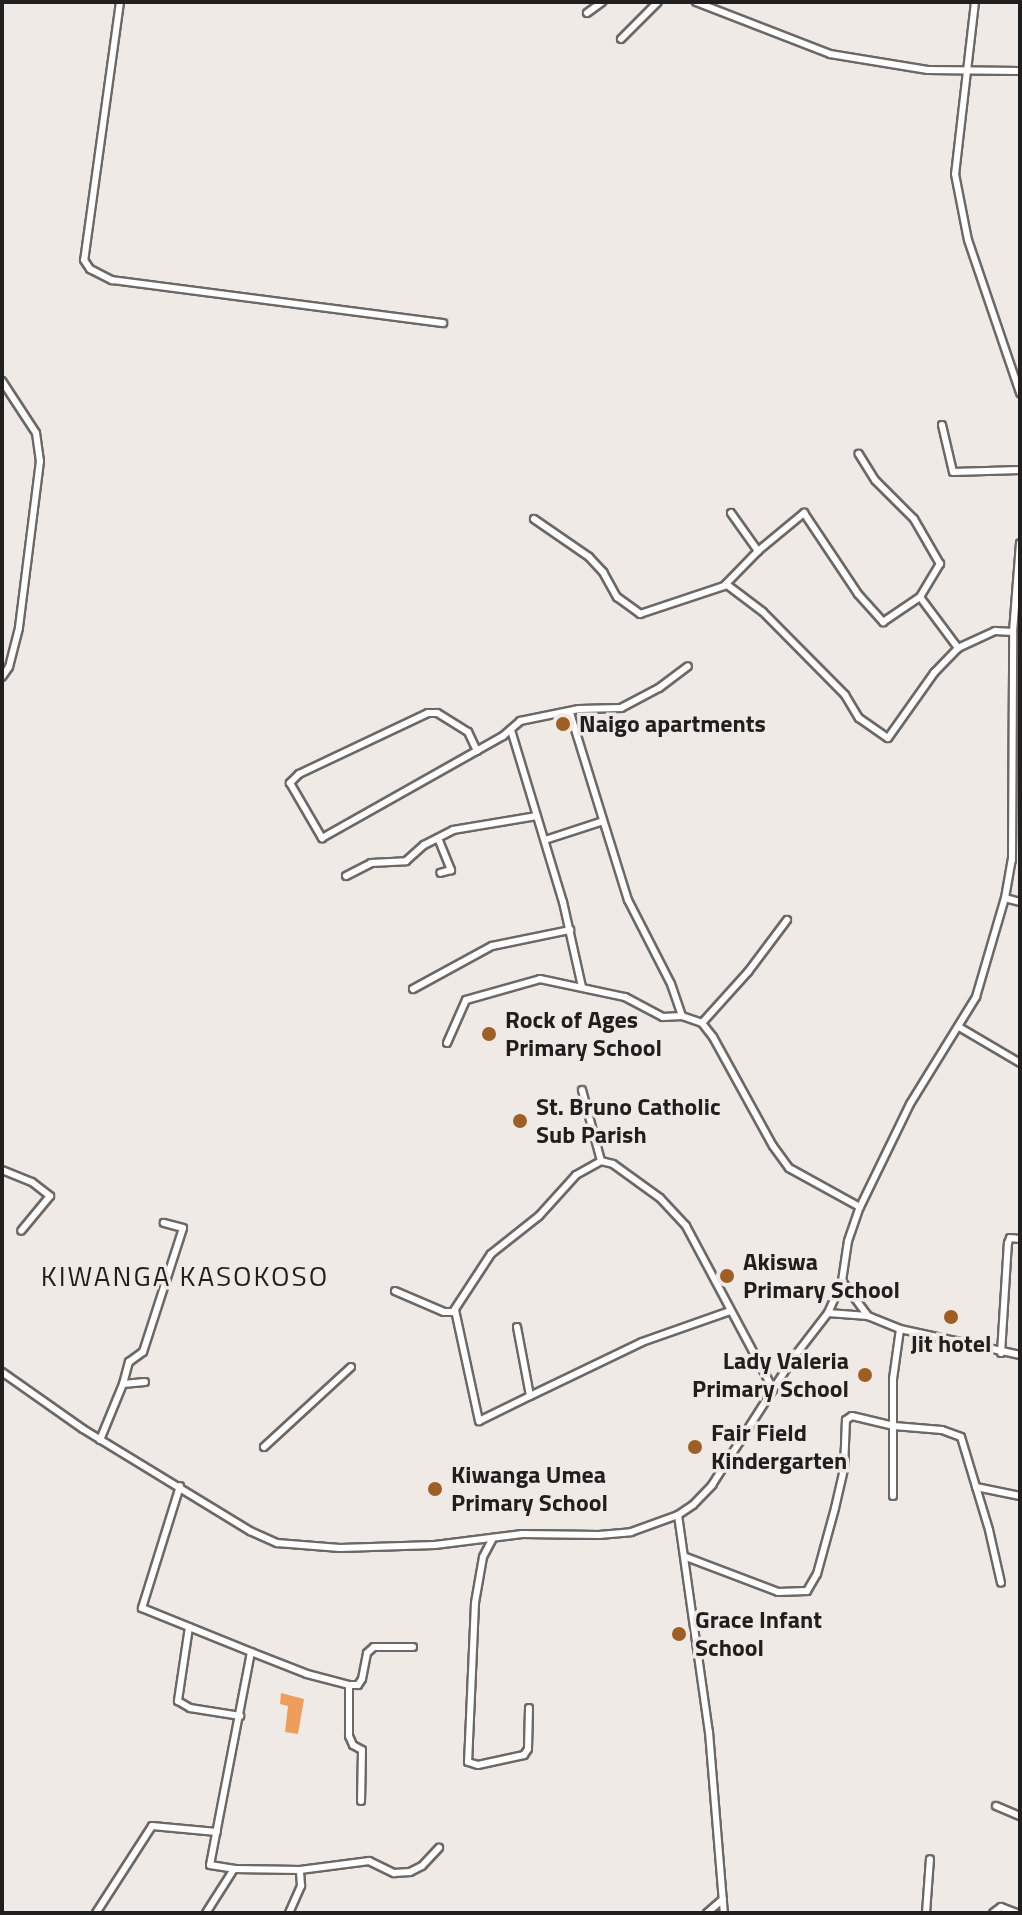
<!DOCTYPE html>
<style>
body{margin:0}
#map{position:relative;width:1022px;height:1915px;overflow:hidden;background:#f0eae6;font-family:"Titillium Web",sans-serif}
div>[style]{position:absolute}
.water>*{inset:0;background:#ee9e5c}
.roads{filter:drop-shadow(2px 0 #6d6865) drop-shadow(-2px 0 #6d6865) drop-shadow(0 2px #6d6865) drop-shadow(0 -2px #6d6865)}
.street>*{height:6px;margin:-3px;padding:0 3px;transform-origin:3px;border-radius:3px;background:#fff}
.dots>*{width:22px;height:22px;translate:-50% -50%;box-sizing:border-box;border:4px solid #f0eae6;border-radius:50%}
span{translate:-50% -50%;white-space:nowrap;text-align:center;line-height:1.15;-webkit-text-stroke:7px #f0eae6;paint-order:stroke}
.poi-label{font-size:24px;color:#211f1e;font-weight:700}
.left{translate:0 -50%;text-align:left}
.right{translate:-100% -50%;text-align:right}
.quarter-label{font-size:28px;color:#211f1e;letter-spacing:2px}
.frame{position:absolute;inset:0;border:4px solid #211f1e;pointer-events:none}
</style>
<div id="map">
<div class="water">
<div style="clip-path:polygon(281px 1693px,304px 1699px,298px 1734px,285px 1732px,288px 1706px,280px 1704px)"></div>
</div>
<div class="roads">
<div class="street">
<div style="left:120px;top:2px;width:260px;rotate:97.9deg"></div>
<div style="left:84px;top:260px;width:11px;rotate:56deg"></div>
<div style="left:90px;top:269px;width:25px;rotate:27deg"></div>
<div style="left:112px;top:280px;width:334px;rotate:7.4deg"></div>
<div style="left:696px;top:2px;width:144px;rotate:21.2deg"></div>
<div style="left:830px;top:54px;width:99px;rotate:9.3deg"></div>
<div style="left:928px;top:70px;width:92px;rotate:0.6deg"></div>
<div style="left:975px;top:2px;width:173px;rotate:96.6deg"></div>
<div style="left:955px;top:174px;width:67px;rotate:78.9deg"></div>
<div style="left:968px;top:240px;width:162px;rotate:71.2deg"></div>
<div style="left:587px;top:13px;width:19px;rotate:-36deg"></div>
<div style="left:621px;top:39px;width:52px;rotate:-45deg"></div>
<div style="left:2px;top:381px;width:62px;rotate:56.8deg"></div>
<div style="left:36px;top:433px;width:28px;rotate:82deg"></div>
<div style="left:40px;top:461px;width:168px;rotate:97.2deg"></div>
<div style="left:19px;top:628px;width:40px;rotate:104.4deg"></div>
<div style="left:9px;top:667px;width:12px;rotate:125deg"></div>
<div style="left:942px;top:425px;width:48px;rotate:76.8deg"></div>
<div style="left:953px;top:472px;width:67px;rotate:-1.7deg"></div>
<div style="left:731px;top:513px;width:47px;rotate:54.6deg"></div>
<div style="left:534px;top:519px;width:67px;rotate:34.6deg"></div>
<div style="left:589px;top:557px;width:21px;rotate:47deg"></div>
<div style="left:603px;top:572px;width:29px;rotate:61deg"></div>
<div style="left:617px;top:597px;width:29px;rotate:36deg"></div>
<div style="left:640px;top:614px;width:89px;rotate:-18.4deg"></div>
<div style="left:724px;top:586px;width:49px;rotate:-45.8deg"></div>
<div style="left:758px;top:551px;width:60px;rotate:-39.6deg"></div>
<div style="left:804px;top:513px;width:97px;rotate:56.3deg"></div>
<div style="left:858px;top:594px;width:38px;rotate:48deg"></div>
<div style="left:883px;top:622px;width:45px;rotate:-34deg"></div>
<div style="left:920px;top:597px;width:39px;rotate:-59deg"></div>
<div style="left:940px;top:564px;width:52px;rotate:-120deg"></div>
<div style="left:914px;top:519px;width:55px;rotate:-135deg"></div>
<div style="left:875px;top:480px;width:31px;rotate:-122deg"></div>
<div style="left:726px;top:584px;width:46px;rotate:37.1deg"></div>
<div style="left:763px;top:612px;width:117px;rotate:45.3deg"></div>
<div style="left:845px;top:695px;width:27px;rotate:59deg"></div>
<div style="left:859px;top:718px;width:35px;rotate:35deg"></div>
<div style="left:888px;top:738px;width:80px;rotate:-54.7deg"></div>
<div style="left:934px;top:673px;width:35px;rotate:-46deg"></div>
<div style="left:958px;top:648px;width:41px;rotate:-24.7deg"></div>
<div style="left:995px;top:631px;width:18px;rotate:3deg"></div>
<div style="left:920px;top:597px;width:64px;rotate:53.3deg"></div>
<div style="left:570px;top:713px;width:196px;rotate:72.8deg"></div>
<div style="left:628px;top:900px;width:94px;rotate:62.9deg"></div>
<div style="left:671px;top:984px;width:34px;rotate:71deg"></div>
<div style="left:682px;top:1016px;width:21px;rotate:19deg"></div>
<div style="left:702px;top:1023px;width:18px;rotate:52deg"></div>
<div style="left:713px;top:1037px;width:124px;rotate:61.2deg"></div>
<div style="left:773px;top:1146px;width:27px;rotate:54deg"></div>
<div style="left:789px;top:1168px;width:81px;rotate:28.8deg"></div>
<div style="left:511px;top:730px;width:180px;rotate:73.2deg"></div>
<div style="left:563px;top:902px;width:87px;rotate:77.4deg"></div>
<div style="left:477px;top:751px;width:21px;rotate:-115deg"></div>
<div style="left:468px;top:732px;width:36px;rotate:-148deg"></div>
<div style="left:437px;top:713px;width:9px;rotate:180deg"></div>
<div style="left:428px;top:713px;width:143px;rotate:154.7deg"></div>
<div style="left:299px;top:774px;width:13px;rotate:135deg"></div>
<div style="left:290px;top:783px;width:64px;rotate:59.8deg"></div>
<div style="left:322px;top:838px;width:208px;rotate:-29.4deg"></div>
<div style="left:503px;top:736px;width:23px;rotate:-41deg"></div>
<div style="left:520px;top:721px;width:60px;rotate:-11.5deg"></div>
<div style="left:579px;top:709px;width:42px;rotate:-1.4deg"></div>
<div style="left:621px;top:708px;width:43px;rotate:-27.8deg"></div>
<div style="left:659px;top:688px;width:36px;rotate:-37deg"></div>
<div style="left:438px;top:838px;width:35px;rotate:68deg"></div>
<div style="left:451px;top:870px;width:11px;rotate:165deg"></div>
<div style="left:545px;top:840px;width:61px;rotate:-18.1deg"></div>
<div style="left:346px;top:876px;width:28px;rotate:-27deg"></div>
<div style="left:371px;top:863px;width:35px;rotate:-3deg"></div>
<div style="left:406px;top:861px;width:24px;rotate:-42deg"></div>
<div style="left:424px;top:845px;width:33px;rotate:-27deg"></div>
<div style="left:453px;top:830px;width:85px;rotate:-9.5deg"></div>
<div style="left:1005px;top:898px;width:16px;rotate:15deg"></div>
<div style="left:413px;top:989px;width:90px;rotate:-28.6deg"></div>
<div style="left:492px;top:946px;width:80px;rotate:-11.6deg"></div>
<div style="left:702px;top:1023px;width:69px;rotate:-48deg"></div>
<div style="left:748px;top:972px;width:65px;rotate:-53.1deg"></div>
<div style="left:959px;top:1027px;width:71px;rotate:30.5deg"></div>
<div style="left:447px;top:1043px;width:47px;rotate:-66.2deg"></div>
<div style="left:466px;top:1000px;width:77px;rotate:-15.8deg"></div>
<div style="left:540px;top:979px;width:87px;rotate:12deg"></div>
<div style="left:625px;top:997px;width:43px;rotate:27.8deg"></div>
<div style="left:663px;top:1017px;width:19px;rotate:-3deg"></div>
<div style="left:582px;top:1090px;width:73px;rotate:75deg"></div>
<div style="left:2px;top:1170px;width:32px;rotate:22deg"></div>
<div style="left:32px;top:1182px;width:23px;rotate:38deg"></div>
<div style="left:50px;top:1196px;width:45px;rotate:129.6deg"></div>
<div style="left:842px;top:1281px;width:44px;rotate:53.4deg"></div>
<div style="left:395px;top:1291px;width:53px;rotate:23.2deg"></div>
<div style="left:444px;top:1312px;width:9px"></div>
<div style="left:453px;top:1312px;width:69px;rotate:-56.8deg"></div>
<div style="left:491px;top:1254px;width:61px;rotate:-38.4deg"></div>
<div style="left:539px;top:1216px;width:55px;rotate:-47.9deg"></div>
<div style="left:576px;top:1175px;width:29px;rotate:-29deg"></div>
<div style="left:601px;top:1161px;width:12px;rotate:14deg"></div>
<div style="left:613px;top:1164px;width:58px;rotate:35.9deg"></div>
<div style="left:660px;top:1198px;width:38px;rotate:47deg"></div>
<div style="left:686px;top:1226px;width:185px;rotate:61.9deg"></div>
<div style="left:455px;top:1310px;width:114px;rotate:77.8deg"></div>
<div style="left:479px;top:1421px;width:57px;rotate:-26.1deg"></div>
<div style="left:828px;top:1313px;width:35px;rotate:-66deg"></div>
<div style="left:842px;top:1281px;width:40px;rotate:-81.5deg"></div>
<div style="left:848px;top:1241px;width:36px;rotate:-71deg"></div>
<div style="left:860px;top:1207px;width:114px;rotate:-64.1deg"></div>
<div style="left:910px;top:1104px;width:126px;rotate:-58.3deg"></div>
<div style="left:976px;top:997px;width:103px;rotate:-73.7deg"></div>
<div style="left:1005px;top:898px;width:39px;rotate:-80deg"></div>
<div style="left:1012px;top:860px;width:228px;rotate:-89.7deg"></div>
<div style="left:1013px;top:632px;width:89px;rotate:-85.5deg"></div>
<div style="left:517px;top:1327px;width:70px;rotate:79.3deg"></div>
<div style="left:530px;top:1396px;width:124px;rotate:-25.7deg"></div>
<div style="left:642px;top:1342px;width:93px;rotate:-19.4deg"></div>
<div style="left:1001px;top:1353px;width:110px;rotate:-86.4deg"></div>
<div style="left:1008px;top:1243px;width:5px;rotate:-68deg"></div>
<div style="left:1010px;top:1238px;width:10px;rotate:6deg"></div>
<div style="left:2px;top:1372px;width:99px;rotate:35.1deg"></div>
<div style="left:83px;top:1429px;width:196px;rotate:31.4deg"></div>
<div style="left:250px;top:1531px;width:30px;rotate:24deg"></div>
<div style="left:277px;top:1543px;width:63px;rotate:4.5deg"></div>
<div style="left:340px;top:1548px;width:95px;rotate:-1.8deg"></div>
<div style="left:435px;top:1545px;width:88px;rotate:-7.2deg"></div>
<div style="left:522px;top:1534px;width:77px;rotate:0.7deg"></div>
<div style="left:599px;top:1535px;width:32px;rotate:-5deg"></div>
<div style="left:631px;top:1532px;width:50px;rotate:-19.9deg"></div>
<div style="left:678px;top:1515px;width:18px;rotate:-34deg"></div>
<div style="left:693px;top:1505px;width:28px;rotate:-46deg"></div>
<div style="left:712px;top:1485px;width:152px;rotate:-57.4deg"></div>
<div style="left:794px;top:1357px;width:56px;rotate:-52.3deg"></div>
<div style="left:828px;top:1313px;width:40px;rotate:4.3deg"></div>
<div style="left:868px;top:1316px;width:35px;rotate:22deg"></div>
<div style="left:900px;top:1329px;width:123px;rotate:12.2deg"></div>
<div style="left:123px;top:1384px;width:23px;rotate:-75deg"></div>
<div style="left:129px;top:1362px;width:17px;rotate:-36deg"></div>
<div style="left:143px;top:1352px;width:130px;rotate:-72.1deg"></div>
<div style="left:183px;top:1228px;width:20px;rotate:-165deg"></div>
<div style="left:100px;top:1440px;width:61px;rotate:-67.7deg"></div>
<div style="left:123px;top:1384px;width:22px;rotate:-5deg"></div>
<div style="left:264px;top:1447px;width:118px;rotate:-42.6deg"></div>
<div style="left:180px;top:1486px;width:128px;rotate:107.3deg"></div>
<div style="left:142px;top:1608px;width:118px;rotate:22deg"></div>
<div style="left:251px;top:1652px;width:217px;rotate:100.9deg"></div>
<div style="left:210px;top:1865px;width:24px;rotate:9deg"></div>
<div style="left:234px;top:1869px;width:52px;rotate:122.5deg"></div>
<div style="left:976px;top:1487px;width:45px;rotate:11.6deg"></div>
<div style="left:893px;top:1496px;width:117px;rotate:-90deg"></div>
<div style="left:893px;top:1379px;width:50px;rotate:-82deg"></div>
<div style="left:678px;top:1515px;width:219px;rotate:81.9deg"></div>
<div style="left:709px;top:1732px;width:182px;rotate:85.3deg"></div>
<div style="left:493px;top:1538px;width:21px;rotate:118deg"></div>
<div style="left:483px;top:1557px;width:47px;rotate:99.9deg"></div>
<div style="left:475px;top:1603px;width:159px;rotate:92.5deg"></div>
<div style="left:468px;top:1762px;width:10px;rotate:17deg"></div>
<div style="left:478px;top:1765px;width:47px;rotate:-12.3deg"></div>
<div style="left:524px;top:1755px;width:7px;rotate:-56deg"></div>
<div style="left:528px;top:1749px;width:41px;rotate:-88.6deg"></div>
<div style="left:686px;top:1557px;width:98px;rotate:20.8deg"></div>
<div style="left:778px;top:1592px;width:29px;rotate:-2deg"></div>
<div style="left:807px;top:1591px;width:20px;rotate:-60deg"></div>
<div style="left:817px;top:1574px;width:68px;rotate:-74.7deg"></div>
<div style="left:835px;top:1508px;width:40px;rotate:-77deg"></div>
<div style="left:844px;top:1469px;width:49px;rotate:-87.7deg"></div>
<div style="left:846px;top:1420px;width:7px;rotate:-34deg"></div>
<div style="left:852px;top:1416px;width:43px;rotate:13.4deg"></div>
<div style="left:894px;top:1426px;width:48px;rotate:4.8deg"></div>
<div style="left:942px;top:1430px;width:20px;rotate:20deg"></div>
<div style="left:961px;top:1437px;width:97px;rotate:73.2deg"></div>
<div style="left:989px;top:1530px;width:54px;rotate:77.2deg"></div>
<div style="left:189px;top:1627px;width:75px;rotate:98.5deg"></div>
<div style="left:178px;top:1701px;width:14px;rotate:30deg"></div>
<div style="left:190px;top:1708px;width:51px;rotate:9.1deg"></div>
<div style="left:251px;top:1652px;width:60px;rotate:21.4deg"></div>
<div style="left:307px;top:1674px;width:43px;rotate:14.7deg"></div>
<div style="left:349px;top:1685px;width:51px;rotate:90deg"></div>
<div style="left:349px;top:1736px;width:10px;rotate:66deg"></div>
<div style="left:353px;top:1745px;width:10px;rotate:29deg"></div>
<div style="left:362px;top:1750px;width:51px;rotate:91.1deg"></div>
<div style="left:349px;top:1685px;width:9px"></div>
<div style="left:358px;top:1685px;width:7px;rotate:-56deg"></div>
<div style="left:362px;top:1679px;width:26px;rotate:-79deg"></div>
<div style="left:367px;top:1653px;width:9px;rotate:-41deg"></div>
<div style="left:374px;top:1647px;width:39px"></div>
<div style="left:996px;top:1806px;width:26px;rotate:23deg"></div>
<div style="left:234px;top:1869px;width:66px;rotate:0.9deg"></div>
<div style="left:300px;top:1870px;width:70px;rotate:-7.4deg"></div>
<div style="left:369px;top:1861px;width:28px;rotate:26deg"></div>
<div style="left:394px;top:1873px;width:16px;rotate:-4deg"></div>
<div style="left:410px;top:1872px;width:13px;rotate:-27deg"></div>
<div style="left:422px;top:1866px;width:25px;rotate:-47deg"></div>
<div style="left:96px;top:1913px;width:103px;rotate:-57.2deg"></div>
<div style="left:152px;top:1826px;width:65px;rotate:5.3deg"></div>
<div style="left:289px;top:1913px;width:30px;rotate:-66deg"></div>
<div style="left:301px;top:1886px;width:16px;rotate:-94deg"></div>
<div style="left:707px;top:1913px;width:21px;rotate:-41deg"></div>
<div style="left:926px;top:1913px;width:54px;rotate:-85.8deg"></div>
<div style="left:993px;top:1913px;width:10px;rotate:-37deg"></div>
<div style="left:1001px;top:1907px;width:17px;rotate:21deg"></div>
</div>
</div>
<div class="dots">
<div style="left:563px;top:724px;background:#9e5f27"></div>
<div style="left:489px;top:1034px;background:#9e5f27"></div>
<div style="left:520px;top:1121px;background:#9e5f27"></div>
<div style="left:727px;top:1276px;background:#9e5f27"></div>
<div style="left:951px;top:1317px;background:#9e5f27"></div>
<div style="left:865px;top:1375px;background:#9e5f27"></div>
<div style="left:695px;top:1447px;background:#9e5f27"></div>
<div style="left:435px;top:1489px;background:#9e5f27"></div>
<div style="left:679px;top:1634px;background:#9e5f27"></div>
</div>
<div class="poi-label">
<span class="left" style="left:579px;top:724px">Naigo apartments</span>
<span class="left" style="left:505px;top:1034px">Rock of Ages<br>Primary School</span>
<span class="left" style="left:536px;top:1121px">St. Bruno Catholic<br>Sub Parish</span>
<span class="left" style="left:743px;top:1276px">Akiswa<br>Primary School</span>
<span style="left:951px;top:1344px">Jit hotel</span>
<span class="right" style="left:849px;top:1375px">Lady Valeria<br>Primary School</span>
<span class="left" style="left:711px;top:1447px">Fair Field<br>Kindergarten</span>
<span class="left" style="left:451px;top:1489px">Kiwanga Umea<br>Primary School</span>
<span class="left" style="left:695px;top:1634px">Grace Infant<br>School</span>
</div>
<div class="quarter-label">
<span style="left:185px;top:1276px">KIWANGA KASOKOSO</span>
</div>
<div class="frame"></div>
</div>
